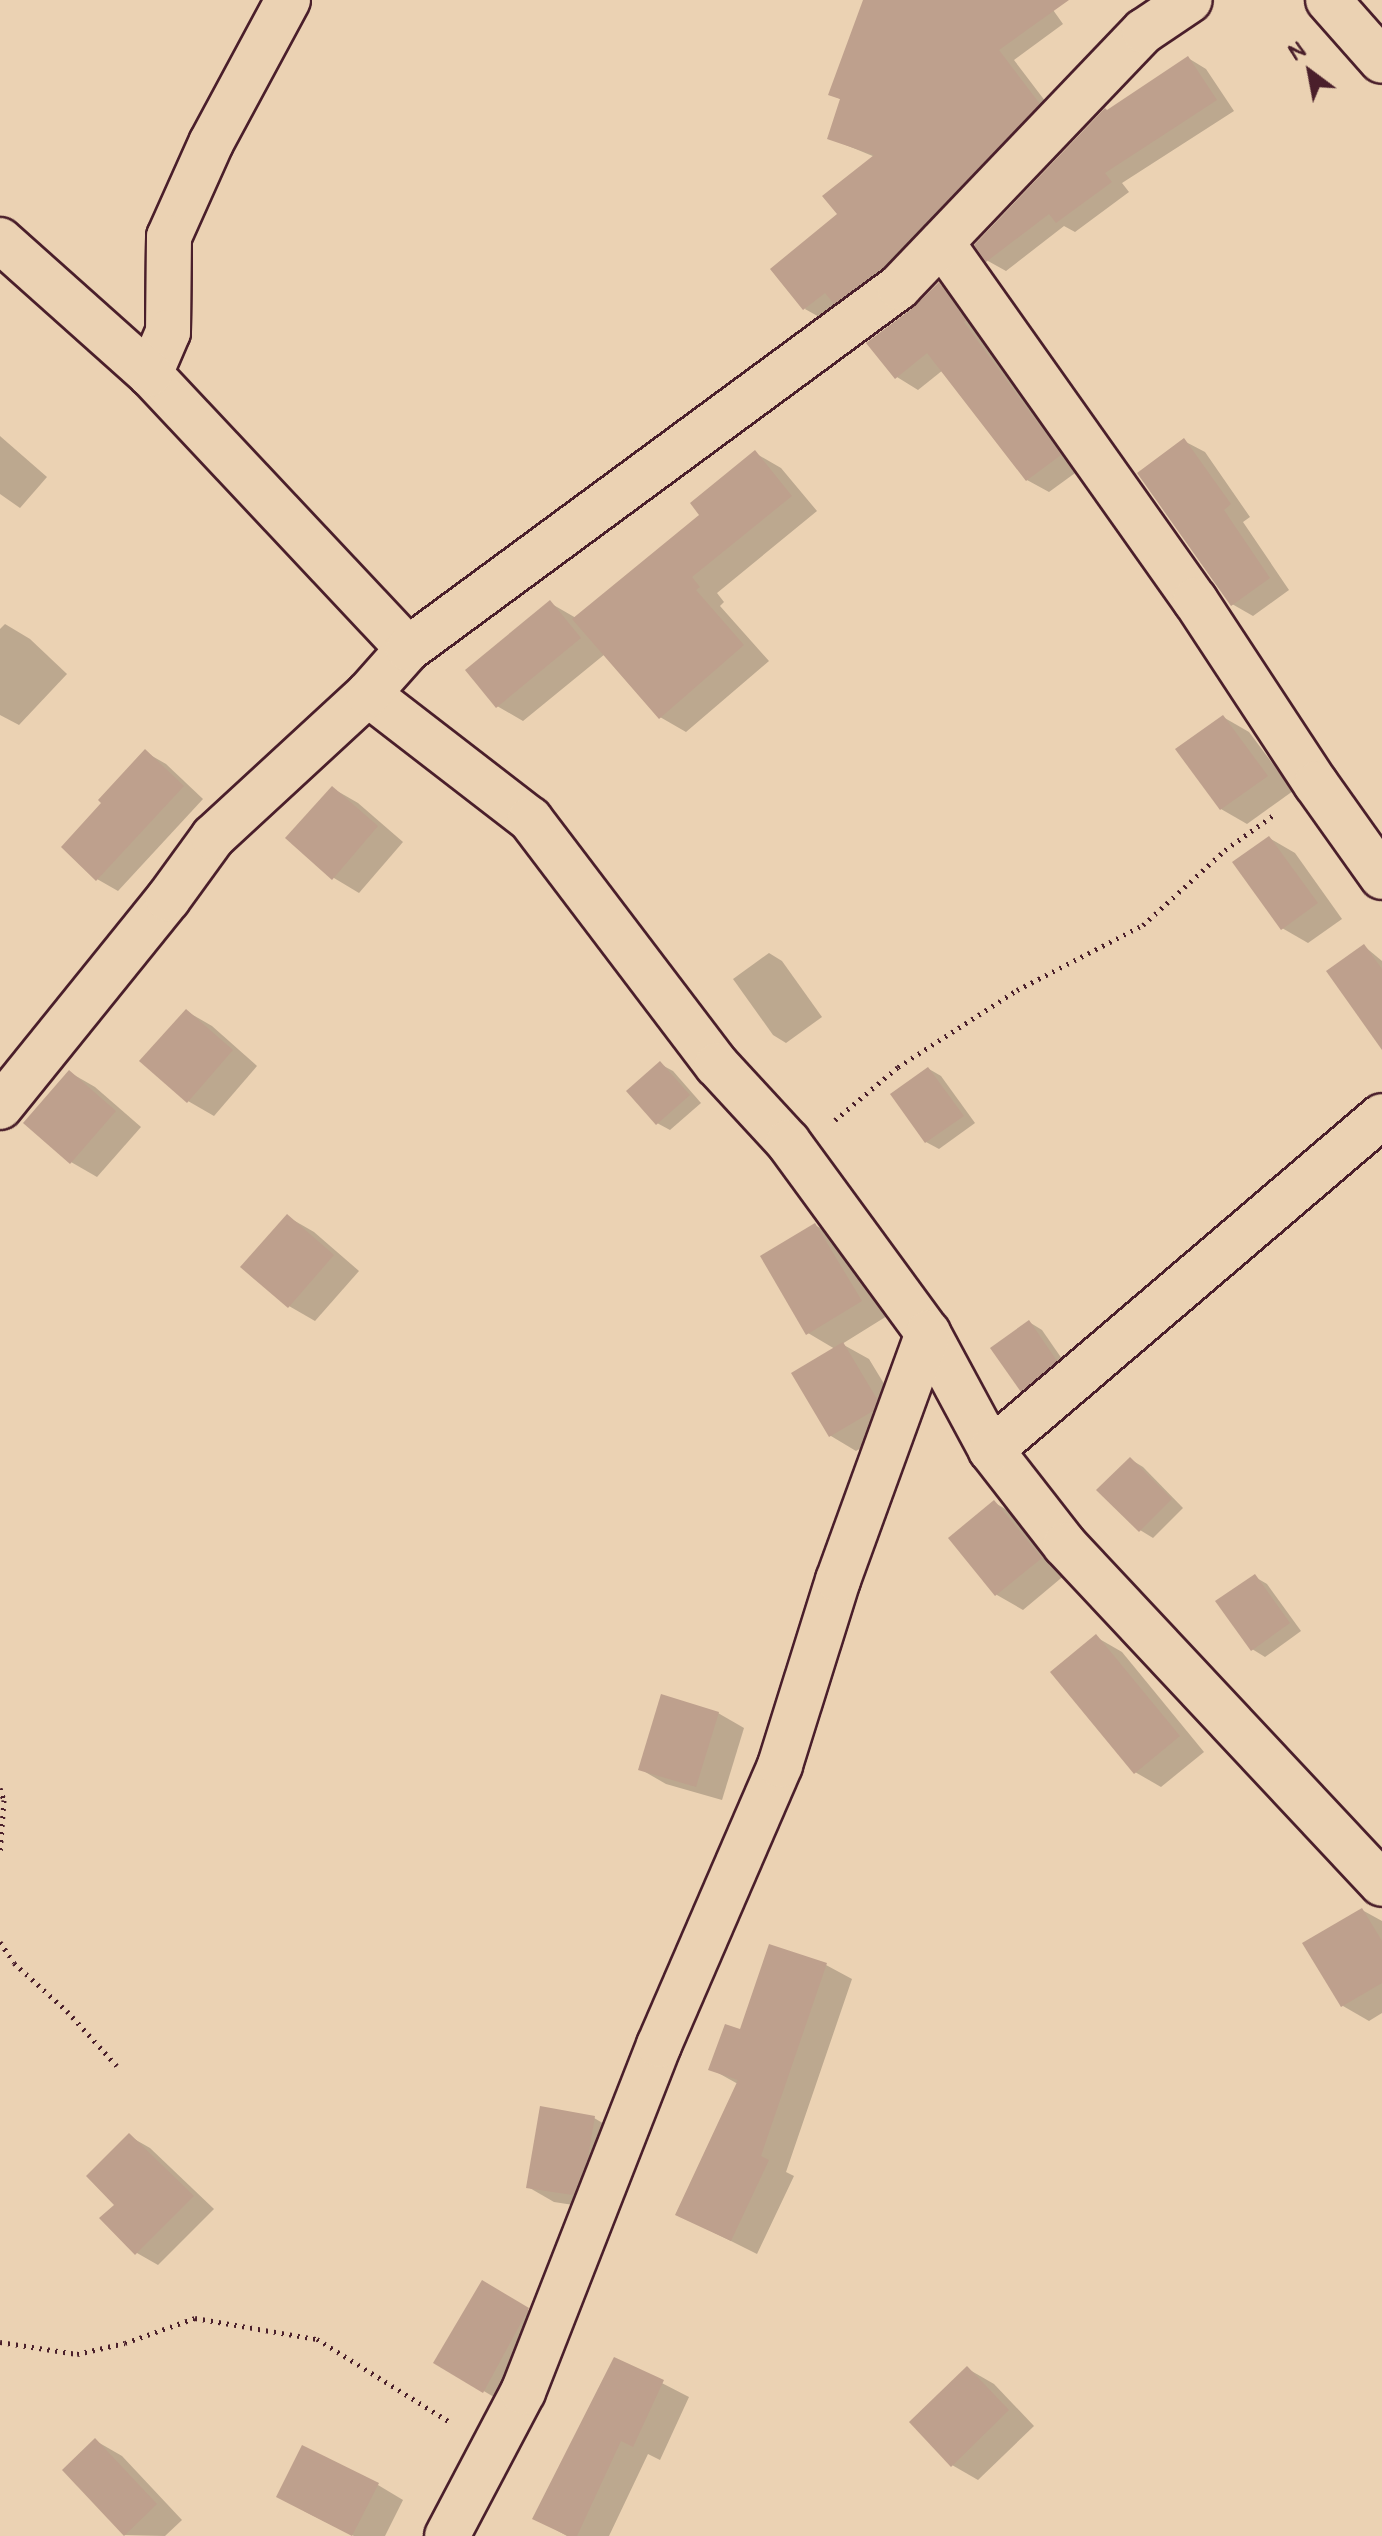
<!DOCTYPE html>
<style>
body{margin:0}
#map{position:relative;width:1382px;height:2536px;overflow:hidden;background:#ebd2b3;font-family:Pangolin,sans-serif}
div>[style]{position:absolute}
.shadow>*{inset:0;background:#0003}
.building>*{inset:0;background:#bea08d}
.path>*{height:5px;margin-top:-2.5px;transform-origin:0;background:repeating-linear-gradient(90deg,#4a1f2b 0 2px,transparent 0 8px)}
.roads{filter:drop-shadow(2px 0 #4a1f2b) drop-shadow(-2px 0 #4a1f2b) drop-shadow(0 2px #4a1f2b) drop-shadow(0 -2px #4a1f2b)}
.minor>*{height:44px;margin:-22px;padding:0 22px;transform-origin:22px;border-radius:22px;background:#ebd2b3}
span{translate:-50% -50%;white-space:nowrap;text-align:center;line-height:1.15;-webkit-text-stroke:7px #ebd2b3;paint-order:stroke}
.north{position:absolute;left:1270px;top:32px;width:80px;height:80px;-webkit-text-stroke:6px #ebd2b3;paint-order:stroke;rotate:328deg;font-size:22px;font-weight:700;line-height:32px;text-align:center;color:#4a1f2b}
.north::after{content:'';display:block;margin:auto;width:28px;height:36px;background:#4a1f2b;clip-path:polygon(50% 0,100% 100%,50% 72%,0 100%)}
</style>
<div id="map">
<div class="shadow">
<div style="clip-path:polygon(865px 0,1046px 0,1063px 24px,1014px 60px,1055px 114px,851px 312px,838px 304px,821px 318px,805px 309px,840px 214px,875px 157px,829px 138px,842px 100px,831px 94px)"></div>
<div style="clip-path:polygon(1188px 58px,1206px 69px,1234px 111px,1122px 183px,1129px 192px,1075px 232px,1064px 226px,1006px 271px,988px 261px,977px 245px,1108px 112px)"></div>
<div style="clip-path:polygon(939px 284px,961px 297px,1082px 468px,1049px 492px,1027px 480px,943px 370px,918px 390px,897px 377px,915px 308px)"></div>
<div style="clip-path:polygon(0 436px,47px 477px,20px 508px,0 494px)"></div>
<div style="clip-path:polygon(1184px 441px,1205px 452px,1250px 517px,1243px 522px,1289px 590px,1253px 616px,1232px 604px)"></div>
<div style="clip-path:polygon(755px 453px,781px 468px,817px 511px,717px 593px,724px 602px,720px 606px,769px 661px,686px 732px,660px 717px,605px 654px,523px 721px,497px 706px,550px 603px,576px 618px,702px 515px)"></div>
<div style="clip-path:polygon(5px 624px,30px 639px,67px 674px,19px 725px,0 715px,0 629px)"></div>
<div style="clip-path:polygon(1223px 717px,1249px 732px,1293px 791px,1247px 824px,1221px 809px)"></div>
<div style="clip-path:polygon(145px 752px,166px 764px,203px 799px,118px 891px,97px 879px)"></div>
<div style="clip-path:polygon(332px 788px,358px 803px,403px 842px,359px 893px,334px 878px)"></div>
<div style="clip-path:polygon(1269px 838px,1295px 853px,1342px 919px,1308px 943px,1282px 928px)"></div>
<div style="clip-path:polygon(1364px 946px,1382px 961px,1382px 1049px)"></div>
<div style="clip-path:polygon(769px 953px,782px 961px,822px 1017px,786px 1043px,773px 1035px,733px 979px)"></div>
<div style="clip-path:polygon(186px 1011px,212px 1026px,257px 1066px,214px 1116px,188px 1101px)"></div>
<div style="clip-path:polygon(660px 1064px,673px 1071px,701px 1103px,670px 1130px,657px 1123px)"></div>
<div style="clip-path:polygon(929px 1069px,941px 1076px,975px 1123px,939px 1149px,926px 1142px)"></div>
<div style="clip-path:polygon(69px 1072px,95px 1087px,141px 1127px,97px 1177px,71px 1162px)"></div>
<div style="clip-path:polygon(288px 1217px,314px 1232px,359px 1271px,315px 1321px,289px 1306px)"></div>
<div style="clip-path:polygon(815px 1225px,841px 1240px,887px 1316px,842px 1344px,869px 1359px,903px 1415px,899px 1425px,856px 1451px,831px 1436px,835px 1349px,808px 1333px)"></div>
<div style="clip-path:polygon(1029px 1322px,1042px 1330px,1069px 1369px,1035px 1397px,1022px 1390px)"></div>
<div style="clip-path:polygon(1130px 1459px,1143px 1467px,1183px 1508px,1153px 1538px,1140px 1530px)"></div>
<div style="clip-path:polygon(995px 1503px,1021px 1518px,1066px 1574px,1023px 1610px,997px 1595px,951px 1539px)"></div>
<div style="clip-path:polygon(1255px 1577px,1267px 1584px,1301px 1631px,1265px 1657px,1252px 1649px)"></div>
<div style="clip-path:polygon(1096px 1637px,1122px 1652px,1204px 1752px,1161px 1787px,1135px 1772px)"></div>
<div style="clip-path:polygon(718px 1713px,744px 1728px,722px 1800px,666px 1784px,640px 1769px)"></div>
<div style="clip-path:polygon(1362px 1910px,1382px 1921px,1382px 2013px,1369px 2021px,1343px 2006px)"></div>
<div style="clip-path:polygon(826px 1965px,852px 1979px,786px 2172px,794px 2176px,757px 2254px,677px 2214px,738px 2084px,711px 2069px,741px 2032px)"></div>
<div style="clip-path:polygon(594px 2118px,620px 2133px,599px 2209px,554px 2202px,528px 2187px)"></div>
<div style="clip-path:polygon(129px 2136px,150px 2148px,214px 2209px,158px 2265px,137px 2253px)"></div>
<div style="clip-path:polygon(483px 2283px,554px 2325px,509px 2406px,435px 2362px)"></div>
<div style="clip-path:polygon(615px 2359px,689px 2397px,660px 2460px,648px 2454px,609px 2536px,567px 2536px,535px 2518px)"></div>
<div style="clip-path:polygon(968px 2369px,994px 2384px,1034px 2426px,978px 2480px,952px 2465px)"></div>
<div style="clip-path:polygon(96px 2441px,122px 2456px,182px 2520px,165px 2536px,124px 2535px)"></div>
<div style="clip-path:polygon(378px 2485px,403px 2500px,385px 2536px,354px 2536px,304px 2511px)"></div>
</div>
<div class="building">
<div style="clip-path:polygon(863px 0,1069px 0,999px 50px,1040px 104px,882px 268px,834px 304px,825px 293px,803px 310px,770px 269px,837px 214px,822px 196px,874px 155px,827px 139px,840px 99px,828px 95px)"></div>
<div style="clip-path:polygon(1188px 56px,1217px 100px,1105px 173px,1112px 182px,1056px 223px,1049px 214px,986px 262px,974px 245px,1105px 108px,1107px 110px)"></div>
<div style="clip-path:polygon(939px 282px,966px 321px,964px 322px,1061px 455px,1026px 481px,927px 353px,895px 379px,866px 343px,914px 307px)"></div>
<div style="clip-path:polygon(1184px 438px,1231px 504px,1224px 510px,1270px 578px,1231px 606px,1137px 473px)"></div>
<div style="clip-path:polygon(755px 450px,792px 496px,692px 577px,700px 587px,696px 590px,744px 645px,659px 719px,572px 619px,699px 515px,690px 503px)"></div>
<div style="clip-path:polygon(550px 600px,581px 638px,496px 708px,465px 670px)"></div>
<div style="clip-path:polygon(1223px 715px,1268px 776px,1220px 810px,1175px 749px)"></div>
<div style="clip-path:polygon(145px 749px,184px 786px,96px 881px,61px 847px,101px 803px,98px 800px)"></div>
<div style="clip-path:polygon(332px 786px,378px 826px,332px 880px,285px 838px)"></div>
<div style="clip-path:polygon(1269px 836px,1318px 903px,1281px 930px,1232px 862px)"></div>
<div style="clip-path:polygon(1364px 944px,1382px 969px,1382px 1050px,1326px 971px)"></div>
<div style="clip-path:polygon(186px 1009px,233px 1050px,187px 1103px,139px 1061px)"></div>
<div style="clip-path:polygon(660px 1061px,690px 1095px,656px 1125px,626px 1091px)"></div>
<div style="clip-path:polygon(928px 1067px,964px 1116px,925px 1143px,890px 1094px)"></div>
<div style="clip-path:polygon(69px 1070px,116px 1111px,70px 1164px,23px 1123px)"></div>
<div style="clip-path:polygon(287px 1214px,334px 1255px,288px 1308px,240px 1267px)"></div>
<div style="clip-path:polygon(815px 1223px,862px 1301px,806px 1335px,760px 1256px)"></div>
<div style="clip-path:polygon(1029px 1320px,1057px 1361px,1021px 1392px,990px 1348px)"></div>
<div style="clip-path:polygon(843px 1342px,877px 1399px,873px 1411px,829px 1437px,791px 1373px)"></div>
<div style="clip-path:polygon(1130px 1457px,1172px 1499px,1139px 1532px,1096px 1490px)"></div>
<div style="clip-path:polygon(994px 1500px,1042px 1558px,995px 1596px,948px 1538px)"></div>
<div style="clip-path:polygon(1255px 1574px,1290px 1623px,1251px 1651px,1215px 1601px)"></div>
<div style="clip-path:polygon(1096px 1634px,1180px 1736px,1134px 1774px,1050px 1672px)"></div>
<div style="clip-path:polygon(661px 1694px,719px 1712px,696px 1787px,638px 1770px)"></div>
<div style="clip-path:polygon(1362px 1908px,1382px 1941px,1382px 1983px,1341px 2007px,1302px 1943px)"></div>
<div style="clip-path:polygon(769px 1944px,827px 1963px,761px 2156px,769px 2160px,731px 2241px,675px 2215px,738px 2080px,708px 2070px,725px 2024px,740px 2029px)"></div>
<div style="clip-path:polygon(540px 2106px,595px 2116px,588px 2157px,573px 2195px,526px 2188px)"></div>
<div style="clip-path:polygon(129px 2133px,194px 2196px,135px 2255px,99px 2218px,114px 2205px,86px 2176px)"></div>
<div style="clip-path:polygon(482px 2280px,529px 2308px,483px 2393px,433px 2363px)"></div>
<div style="clip-path:polygon(614px 2357px,664px 2380px,633px 2447px,621px 2441px,577px 2536px,568px 2536px,532px 2519px)"></div>
<div style="clip-path:polygon(967px 2366px,1009px 2410px,951px 2467px,909px 2422px)"></div>
<div style="clip-path:polygon(95px 2438px,157px 2504px,124px 2536px,62px 2470px)"></div>
<div style="clip-path:polygon(302px 2445px,379px 2483px,352px 2536px,276px 2497px)"></div>
</div>
<div class="path">
<div style="left:835px;top:1120px;width:82px;rotate:-40.1deg"></div>
<div style="left:898px;top:1067px;width:142px;rotate:-32.9deg"></div>
<div style="left:1017px;top:990px;width:142px;rotate:-27.3deg"></div>
<div style="left:1143px;top:925px;width:111px;rotate:-42.4deg"></div>
<div style="left:1225px;top:850px;width:62px;rotate:-35.8deg"></div>
<div style="left:0;top:1788px;width:13px;rotate:72deg"></div>
<div style="left:4px;top:1800px;width:54px;rotate:94.2deg"></div>
<div style="left:0;top:1942px;width:25px;rotate:56deg"></div>
<div style="left:14px;top:1963px;width:72px;rotate:42.2deg"></div>
<div style="left:67px;top:2011px;width:74px;rotate:47.7deg"></div>
<div style="left:0;top:2342px;width:78px;rotate:8.9deg"></div>
<div style="left:77px;top:2354px;width:49px;rotate:-12.9deg"></div>
<div style="left:125px;top:2343px;width:74px;rotate:-19.7deg"></div>
<div style="left:195px;top:2318px;width:124px;rotate:9.8deg"></div>
<div style="left:317px;top:2339px;width:157px;rotate:32deg"></div>
</div>
<div class="roads">
<div class="minor">
<div style="left:288px;top:0;width:162px;rotate:118.3deg"></div>
<div style="left:211px;top:143px;width:103px;rotate:114.1deg"></div>
<div style="left:169px;top:237px;width:95px;rotate:90.6deg"></div>
<div style="left:168px;top:332px;width:46px;rotate:113.2deg"></div>
<div style="left:150px;top:374px;width:377px;rotate:46.8deg"></div>
<div style="left:1328px;top:0;width:81px;rotate:48.5deg"></div>
<div style="left:0;top:240px;width:201px;rotate:41.8deg"></div>
<div style="left:942px;top:243px;width:438px;rotate:54.7deg"></div>
<div style="left:1195px;top:600px;width:220px;rotate:56.7deg"></div>
<div style="left:1316px;top:784px;width:114px;rotate:54.6deg"></div>
<div style="left:368px;top:694px;width:205px;rotate:37.7deg"></div>
<div style="left:530px;top:819px;width:309px;rotate:52.8deg"></div>
<div style="left:717px;top:1065px;width:105px;rotate:47.3deg"></div>
<div style="left:788px;top:1142px;width:237px;rotate:53.8deg"></div>
<div style="left:928px;top:1333px;width:133px;rotate:61.7deg"></div>
<div style="left:991px;top:1450px;width:120px;rotate:52.1deg"></div>
<div style="left:1065px;top:1545px;width:464px;rotate:46.9deg"></div>
<div style="left:0;top:1107px;width:267px;rotate:-51.1deg"></div>
<div style="left:168px;top:899px;width:77px;rotate:-54deg"></div>
<div style="left:213px;top:837px;width:211px;rotate:-42.7deg"></div>
<div style="left:368px;top:694px;width:60px;rotate:-48.4deg"></div>
<div style="left:408px;top:649px;width:610px;rotate:-36.4deg"></div>
<div style="left:899px;top:287px;width:354px;rotate:-46.3deg"></div>
<div style="left:1144px;top:31px;width:55px;rotate:-34deg"></div>
<div style="left:991px;top:1450px;width:514px;rotate:-40.5deg"></div>
<div style="left:447px;top:2536px;width:163px;rotate:-62.2deg"></div>
<div style="left:523px;top:2392px;width:373px;rotate:-68.6deg"></div>
<div style="left:659px;top:2045px;width:305px;rotate:-66.6deg"></div>
<div style="left:780px;top:1765px;width:194px;rotate:-72.6deg"></div>
<div style="left:838px;top:1580px;width:263px;rotate:-70deg"></div>
</div>
</div>
<div class="north">N</div>
</div>
